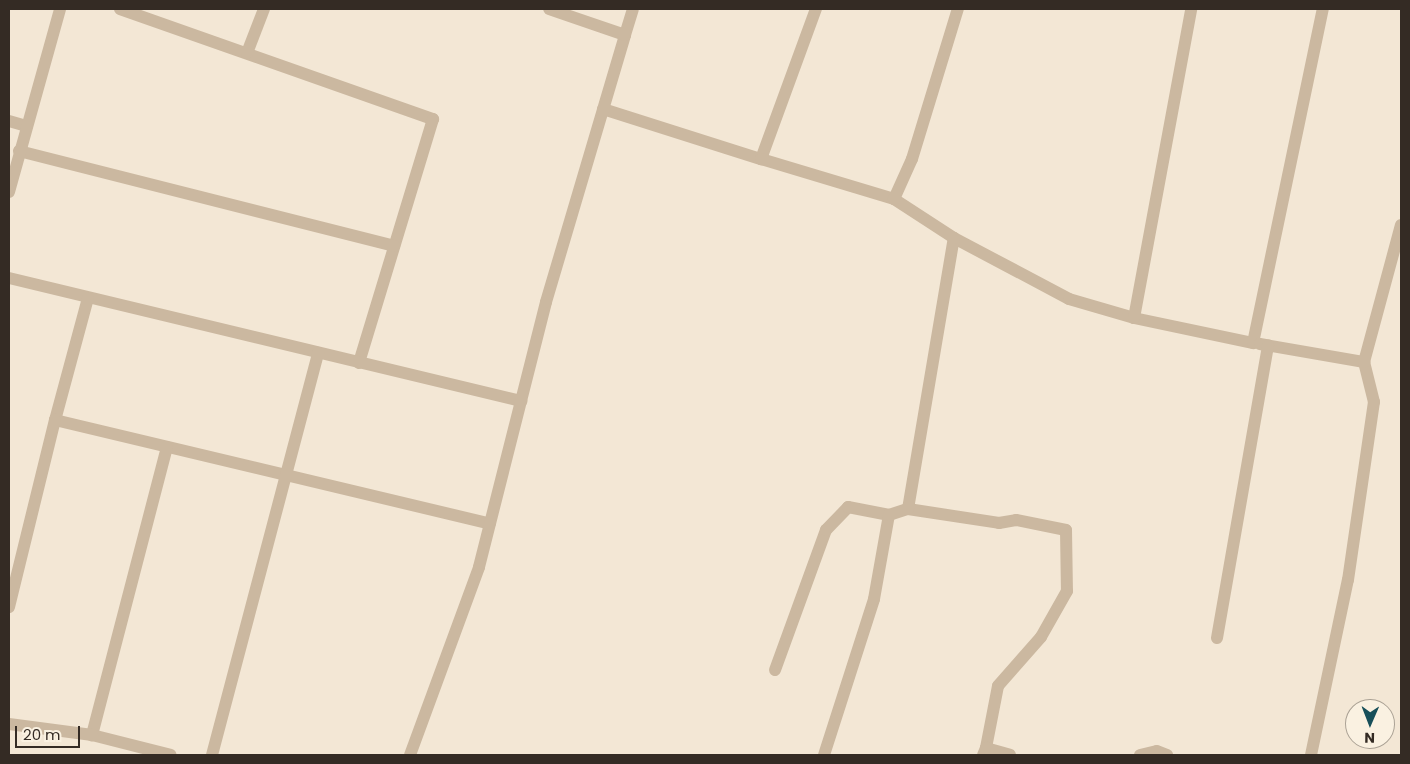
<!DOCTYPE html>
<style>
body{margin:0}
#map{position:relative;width:1410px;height:764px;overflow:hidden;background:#f3e7d5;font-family:Poppins,sans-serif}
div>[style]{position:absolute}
.minor>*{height:12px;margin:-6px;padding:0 6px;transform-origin:6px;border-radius:6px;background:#cbb8a0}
span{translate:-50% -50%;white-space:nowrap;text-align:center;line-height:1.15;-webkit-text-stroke:4px #faf1e1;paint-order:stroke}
.frame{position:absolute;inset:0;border:10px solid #342b24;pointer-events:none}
.north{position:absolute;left:1345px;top:699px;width:50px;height:50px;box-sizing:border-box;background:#faf1e1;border:1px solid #aba295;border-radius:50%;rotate:181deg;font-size:14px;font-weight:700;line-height:20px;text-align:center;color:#342b24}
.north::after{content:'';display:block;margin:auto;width:18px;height:22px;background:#174f59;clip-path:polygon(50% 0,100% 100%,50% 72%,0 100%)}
.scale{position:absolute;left:15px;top:726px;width:65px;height:22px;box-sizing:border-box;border:2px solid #342b24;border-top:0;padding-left:6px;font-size:15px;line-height:18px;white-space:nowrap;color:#342b24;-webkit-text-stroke:4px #faf1e1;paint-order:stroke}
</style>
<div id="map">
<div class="minor">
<div style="left:120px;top:9px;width:332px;rotate:19.4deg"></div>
<div style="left:433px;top:119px;width:255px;rotate:106.9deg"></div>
<div style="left:625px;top:35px;width:27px;rotate:-73deg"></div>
<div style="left:247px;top:53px;width:47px;rotate:-68.9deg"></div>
<div style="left:603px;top:109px;width:166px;rotate:17.6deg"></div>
<div style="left:761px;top:159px;width:160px;rotate:-69.9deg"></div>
<div style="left:9px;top:121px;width:18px;rotate:16deg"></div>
<div style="left:19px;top:151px;width:387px;rotate:14.2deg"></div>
<div style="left:761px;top:159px;width:139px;rotate:16.7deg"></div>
<div style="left:9px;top:192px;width:190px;rotate:-74.4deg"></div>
<div style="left:954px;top:238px;width:130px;rotate:27.9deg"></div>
<div style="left:1069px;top:299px;width:68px;rotate:16.3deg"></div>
<div style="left:1134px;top:318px;width:122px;rotate:11.9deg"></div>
<div style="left:1253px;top:343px;width:341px;rotate:-78.2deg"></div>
<div style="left:9px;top:278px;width:527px;rotate:13.51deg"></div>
<div style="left:88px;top:298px;width:126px;rotate:105.1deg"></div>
<div style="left:55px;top:420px;width:447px;rotate:13.4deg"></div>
<div style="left:1134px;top:318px;width:314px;rotate:-79.5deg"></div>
<div style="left:1260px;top:344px;width:106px;rotate:9.8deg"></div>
<div style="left:167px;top:447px;width:298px;rotate:104.6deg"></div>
<div style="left:92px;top:735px;width:81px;rotate:14.2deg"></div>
<div style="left:908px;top:509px;width:92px;rotate:8.7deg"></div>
<div style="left:999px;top:523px;width:17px;rotate:-10deg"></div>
<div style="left:1016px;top:520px;width:51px;rotate:11.3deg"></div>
<div style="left:1066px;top:530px;width:61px;rotate:89.1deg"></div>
<div style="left:1067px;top:591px;width:53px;rotate:119.5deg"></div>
<div style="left:1041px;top:637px;width:65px;rotate:131.3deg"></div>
<div style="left:998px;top:686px;width:63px;rotate:101deg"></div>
<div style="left:9px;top:607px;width:193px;rotate:-76.2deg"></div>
<div style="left:1217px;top:638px;width:297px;rotate:-80.1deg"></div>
<div style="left:775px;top:670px;width:149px;rotate:-70deg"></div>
<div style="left:826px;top:530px;width:32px;rotate:-46deg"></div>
<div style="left:848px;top:507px;width:42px;rotate:11deg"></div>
<div style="left:9px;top:724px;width:84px;rotate:7.5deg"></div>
<div style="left:212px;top:755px;width:416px;rotate:-75.2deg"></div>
<div style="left:410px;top:755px;width:200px;rotate:-69.8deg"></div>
<div style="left:479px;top:567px;width:273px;rotate:-75.8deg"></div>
<div style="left:546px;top:302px;width:278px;rotate:-73.5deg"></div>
<div style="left:625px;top:35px;width:80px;rotate:-161.1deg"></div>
<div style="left:824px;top:755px;width:164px;rotate:-72.2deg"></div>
<div style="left:874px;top:599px;width:85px;rotate:-79.9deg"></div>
<div style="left:889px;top:515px;width:20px;rotate:-18deg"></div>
<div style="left:908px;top:509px;width:275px;rotate:-80.4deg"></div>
<div style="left:954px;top:238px;width:72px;rotate:-147deg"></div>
<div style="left:894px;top:199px;width:44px;rotate:-65.8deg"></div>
<div style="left:912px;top:159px;width:157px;rotate:-73deg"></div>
<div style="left:983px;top:755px;width:8px;rotate:-67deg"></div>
<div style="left:986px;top:748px;width:25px;rotate:16deg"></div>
<div style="left:1140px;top:755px;width:17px;rotate:-13deg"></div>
<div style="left:1157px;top:751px;width:11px;rotate:22deg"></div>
<div style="left:1311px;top:755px;width:179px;rotate:-78.1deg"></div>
<div style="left:1348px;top:580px;width:180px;rotate:-81.7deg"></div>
<div style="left:1374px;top:402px;width:41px;rotate:-104deg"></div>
<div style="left:1364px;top:362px;width:142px;rotate:-74.9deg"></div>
</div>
<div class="frame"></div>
<div class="north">N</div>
<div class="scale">20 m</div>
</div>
